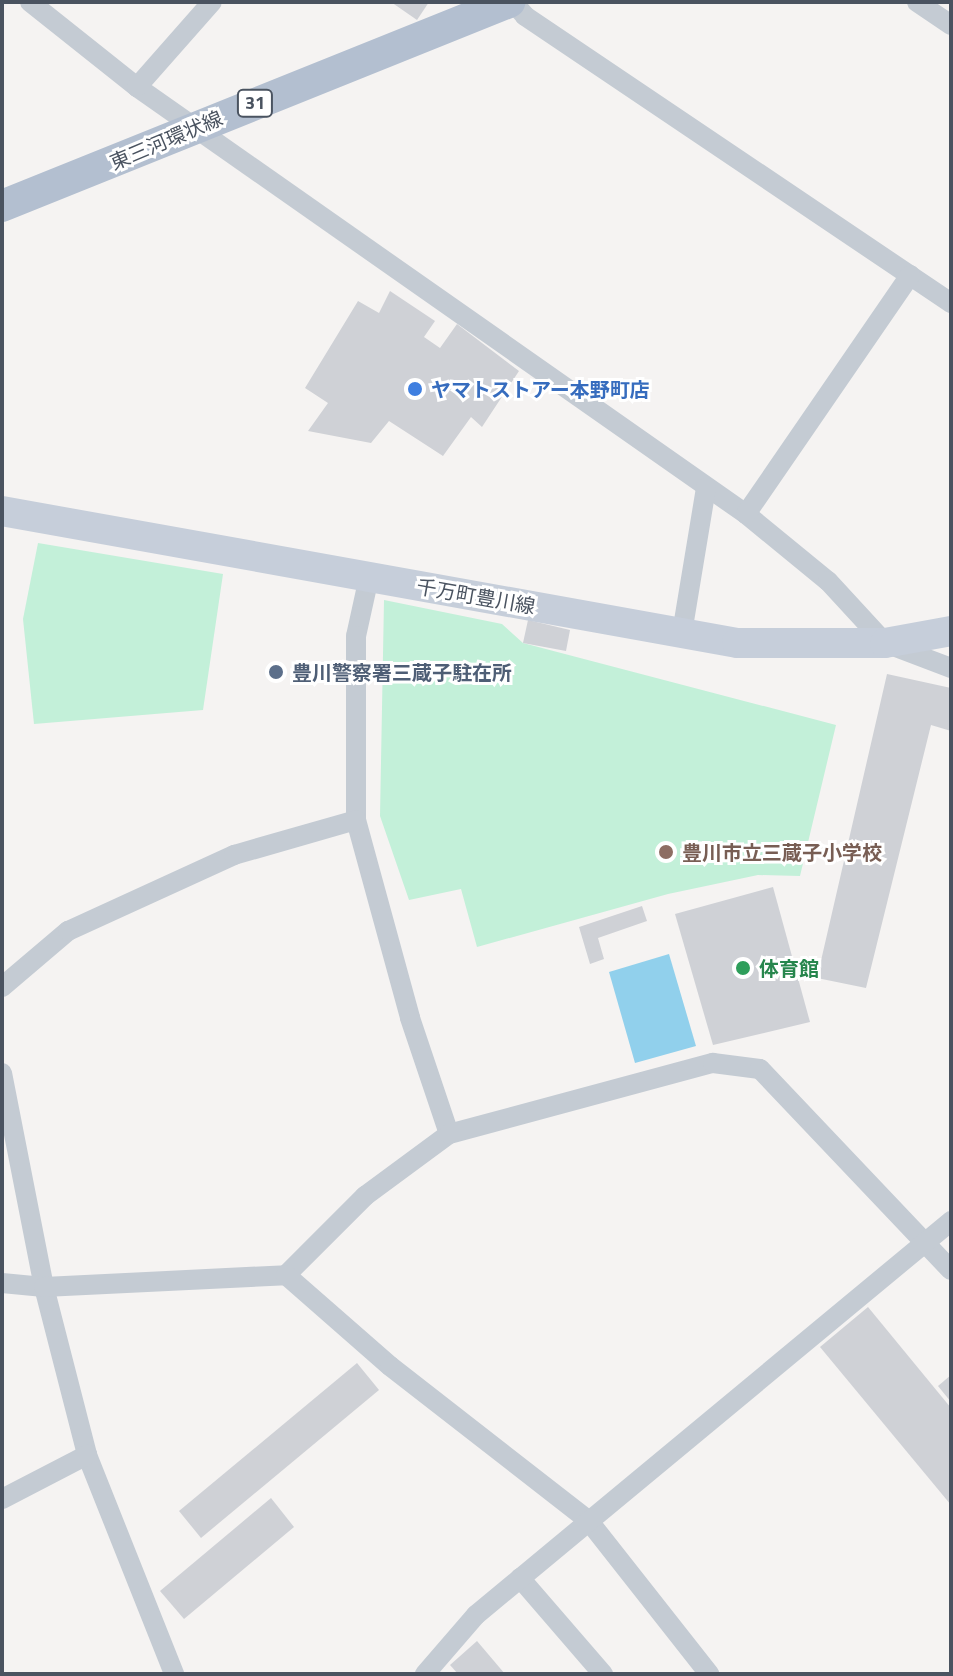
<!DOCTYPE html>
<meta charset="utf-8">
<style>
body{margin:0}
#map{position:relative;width:953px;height:1676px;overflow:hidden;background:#f5f3f2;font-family:"Titillium Web","Noto Sans JP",sans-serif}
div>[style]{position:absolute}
.green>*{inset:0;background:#c3f0d9}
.water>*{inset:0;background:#91d0ec}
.building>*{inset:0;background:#cfd1d6}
.minor>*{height:20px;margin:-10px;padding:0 10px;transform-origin:10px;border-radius:10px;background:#c4cbd3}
.secondary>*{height:30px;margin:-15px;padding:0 15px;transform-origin:15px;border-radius:15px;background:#c6ceda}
.primary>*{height:32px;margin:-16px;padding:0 16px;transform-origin:16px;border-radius:16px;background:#b3bfd0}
.dots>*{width:22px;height:22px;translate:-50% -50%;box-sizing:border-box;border:4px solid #fff;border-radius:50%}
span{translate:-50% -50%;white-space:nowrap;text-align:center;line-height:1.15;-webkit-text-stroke:6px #fff;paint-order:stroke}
.shield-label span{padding:2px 6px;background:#fff;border:2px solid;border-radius:6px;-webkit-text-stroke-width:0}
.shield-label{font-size:18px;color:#4a5360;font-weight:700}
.street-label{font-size:20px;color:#4a5360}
.shop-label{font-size:20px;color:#366cbe;font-weight:700}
.left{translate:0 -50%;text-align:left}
.service-label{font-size:20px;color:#4e5e75;font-weight:700}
.education-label{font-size:20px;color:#785e54;font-weight:700}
.leisure-label{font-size:20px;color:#27864d;font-weight:700}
.frame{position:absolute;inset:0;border:4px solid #4a5360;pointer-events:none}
</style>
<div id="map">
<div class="green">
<div style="clip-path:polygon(38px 543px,223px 574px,203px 710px,34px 724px,23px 619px)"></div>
<div style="clip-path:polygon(384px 600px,502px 624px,523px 643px,836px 725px,800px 876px,758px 875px,668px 894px,477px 947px,461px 889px,409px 900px,380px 816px)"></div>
</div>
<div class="water">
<div style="clip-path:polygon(669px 954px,696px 1046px,635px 1063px,609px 972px)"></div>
</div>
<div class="building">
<div style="clip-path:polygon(391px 2px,429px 2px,417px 20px)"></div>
<div style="clip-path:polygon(390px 291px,435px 321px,424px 337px,440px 348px,457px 324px,519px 371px,482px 427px,471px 417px,443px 456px,389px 421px,371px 443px,308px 431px,328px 403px,305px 388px,358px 301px,379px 313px)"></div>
<div style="clip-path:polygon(528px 620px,570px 630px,566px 651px,523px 643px)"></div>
<div style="clip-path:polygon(887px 674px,951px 688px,951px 731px,931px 725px,866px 988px,817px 978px)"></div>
<div style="clip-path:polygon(773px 887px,810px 1022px,713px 1045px,675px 914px)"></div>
<div style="clip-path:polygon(642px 906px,647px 921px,598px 938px,604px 959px,590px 964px,579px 927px)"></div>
<div style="clip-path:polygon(868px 1307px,951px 1408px,951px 1505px,820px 1347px)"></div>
<div style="clip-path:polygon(357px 1363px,379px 1390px,201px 1538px,179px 1511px)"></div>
<div style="clip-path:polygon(951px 1375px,951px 1402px,938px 1386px)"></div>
<div style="clip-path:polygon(271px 1498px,294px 1527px,184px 1619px,160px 1591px)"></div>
<div style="clip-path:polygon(477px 1641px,505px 1674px,458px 1674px,450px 1665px)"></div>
</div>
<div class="minor">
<div style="left:30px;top:2px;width:137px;rotate:38.5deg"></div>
<div style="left:137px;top:87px;width:744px;rotate:35.04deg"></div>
<div style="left:746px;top:514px;width:106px;rotate:39.3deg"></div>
<div style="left:828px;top:581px;width:84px;rotate:47.4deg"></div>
<div style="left:885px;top:643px;width:71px;rotate:20.7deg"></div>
<div style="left:513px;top:2px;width:18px;rotate:49deg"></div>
<div style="left:525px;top:16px;width:514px;rotate:33.97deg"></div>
<div style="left:917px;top:2px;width:41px;rotate:34.1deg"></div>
<div style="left:137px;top:87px;width:113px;rotate:-48.6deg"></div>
<div style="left:746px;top:514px;width:290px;rotate:-55.5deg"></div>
<div style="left:369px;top:577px;width:60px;rotate:102.4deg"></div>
<div style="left:356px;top:636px;width:184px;rotate:90deg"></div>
<div style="left:356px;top:820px;width:205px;rotate:74.7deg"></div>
<div style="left:410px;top:1018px;width:122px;rotate:71.4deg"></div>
<div style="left:682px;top:633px;width:147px;rotate:-80.6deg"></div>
<div style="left:2px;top:987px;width:87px;rotate:-40.3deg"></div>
<div style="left:68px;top:931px;width:183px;rotate:-24.6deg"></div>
<div style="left:234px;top:855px;width:127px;rotate:-16deg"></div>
<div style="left:2px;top:1073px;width:218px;rotate:78.9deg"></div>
<div style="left:44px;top:1287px;width:173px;rotate:75.6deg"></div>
<div style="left:87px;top:1455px;width:236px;rotate:68.3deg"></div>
<div style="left:286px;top:1275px;width:112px;rotate:-45deg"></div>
<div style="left:365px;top:1196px;width:104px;rotate:-36.4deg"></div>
<div style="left:449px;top:1134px;width:273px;rotate:-15.1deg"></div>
<div style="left:713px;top:1063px;width:47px;rotate:7.3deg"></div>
<div style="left:760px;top:1069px;width:277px;rotate:46.5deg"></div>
<div style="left:2px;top:1283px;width:42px;rotate:5.4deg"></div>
<div style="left:44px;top:1287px;width:242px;rotate:-2.8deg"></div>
<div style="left:286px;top:1275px;width:138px;rotate:41.2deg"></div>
<div style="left:390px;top:1366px;width:251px;rotate:37.9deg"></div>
<div style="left:588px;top:1520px;width:196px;rotate:51.8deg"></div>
<div style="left:2px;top:1499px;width:96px;rotate:-27.4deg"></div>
<div style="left:520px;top:1578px;width:127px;rotate:49.2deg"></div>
<div style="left:425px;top:1674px;width:78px;rotate:-49.2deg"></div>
<div style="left:476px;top:1615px;width:617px;rotate:-39.67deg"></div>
</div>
<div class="secondary">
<div style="left:2px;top:511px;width:747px;rotate:10.18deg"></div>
<div style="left:737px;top:643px;width:148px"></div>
<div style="left:885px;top:643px;width:67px;rotate:-10.3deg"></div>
</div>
<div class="primary">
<div style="left:2px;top:206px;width:547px;rotate:-21.92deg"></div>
</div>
<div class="dots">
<div style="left:415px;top:389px;background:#3f7fe0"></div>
<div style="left:276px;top:672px;background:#5c6f8a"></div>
<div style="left:666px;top:852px;background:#8d6e63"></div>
<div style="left:743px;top:968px;background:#2e9e5b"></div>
</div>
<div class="shield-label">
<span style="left:255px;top:103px">31</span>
</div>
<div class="street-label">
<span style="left:166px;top:140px;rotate:-23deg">東三河環状線</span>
<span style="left:476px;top:596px;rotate:10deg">千万町豊川線</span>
</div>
<div class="shop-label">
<span class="left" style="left:431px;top:389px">ヤマトストアー本野町店</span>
</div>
<div class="service-label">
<span class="left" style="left:292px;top:672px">豊川警察署三蔵子駐在所</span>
</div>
<div class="education-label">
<span class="left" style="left:682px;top:852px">豊川市立三蔵子小学校</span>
</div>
<div class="leisure-label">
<span class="left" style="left:759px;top:968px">体育館</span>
</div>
<div class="frame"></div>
</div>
